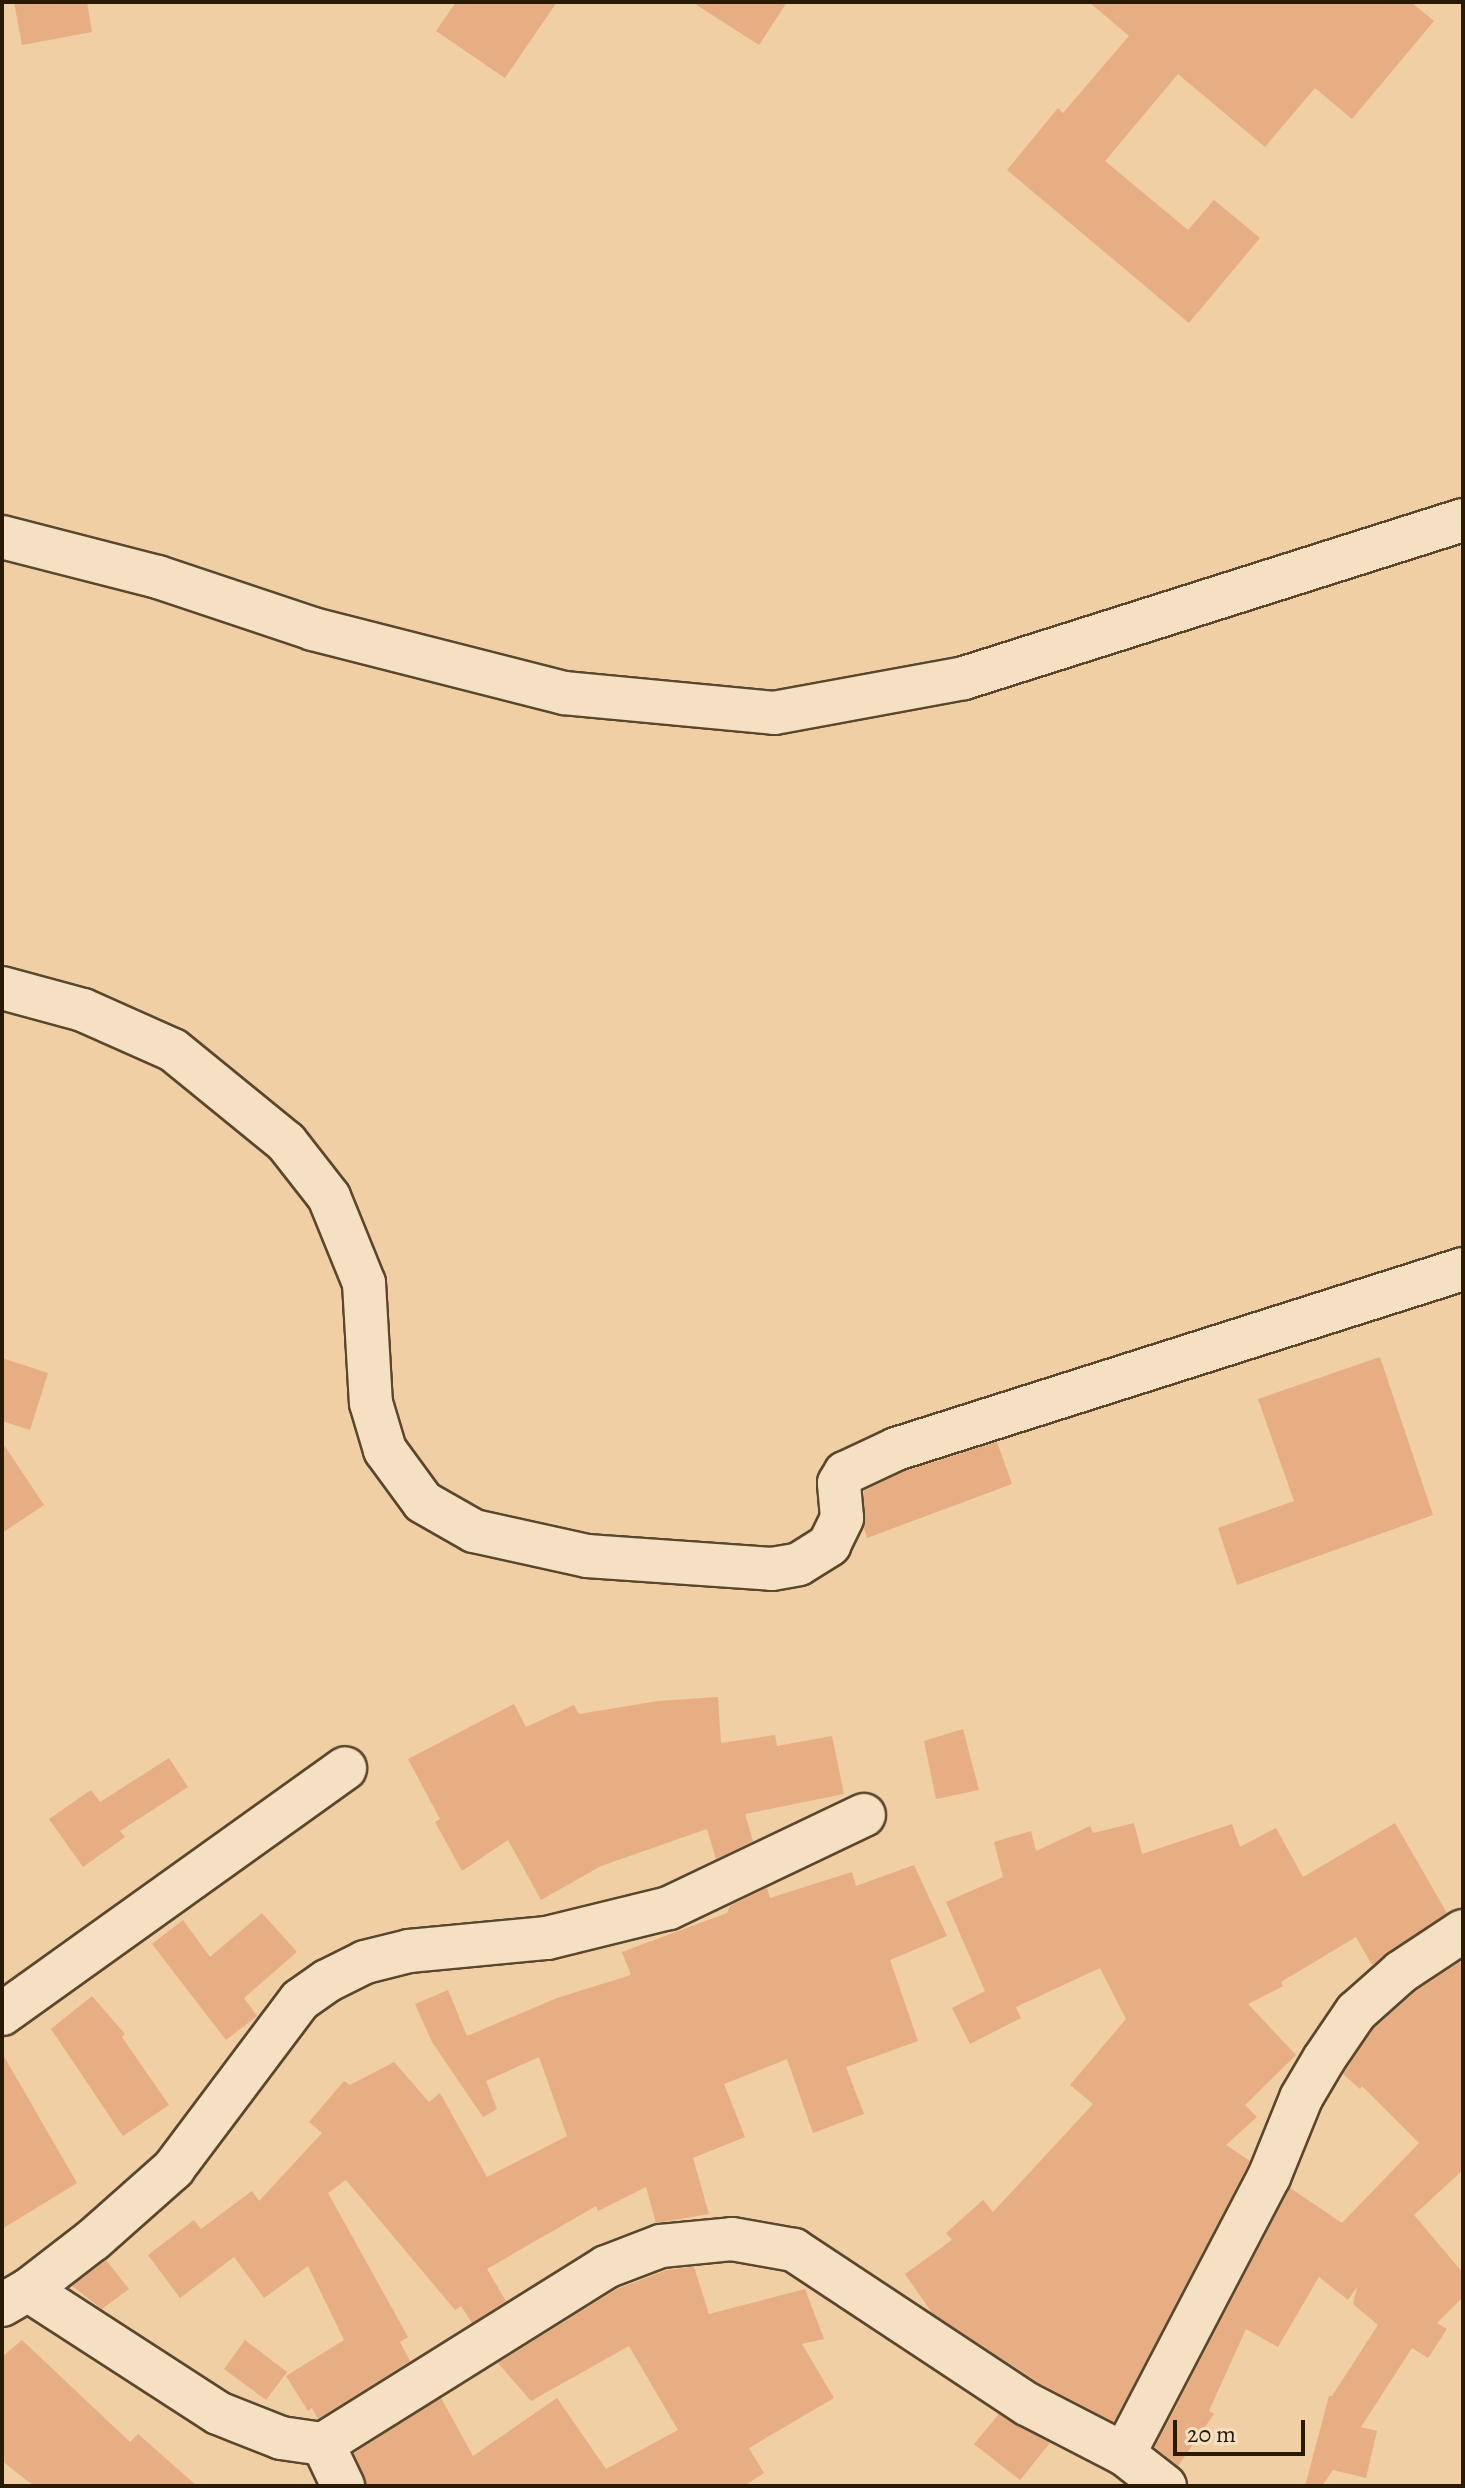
<!DOCTYPE html>
<style>
body{margin:0}
#map{position:relative;width:1465px;height:2488px;overflow:hidden;background:#efcfa3;font-family:Alegreya,serif}
div>[style]{position:absolute}
.building>*{inset:0;background:#e7ae83}
.roads{filter:drop-shadow(2px 0 #5a472c) drop-shadow(-2px 0 #5a472c) drop-shadow(0 2px #5a472c) drop-shadow(0 -2px #5a472c)}
.street>*{height:42px;margin:-21px;padding:0 21px;transform-origin:21px;border-radius:21px;background:#f5e0c3}
span{translate:-50% -50%;white-space:nowrap;text-align:center;line-height:1.15;-webkit-text-stroke:8px #f5e0c3;paint-order:stroke}
.frame{position:absolute;inset:0;border:4px solid #291a04;pointer-events:none}
.scale{position:absolute;left:1173px;top:2420px;width:132px;height:36px;box-sizing:border-box;border:4px solid #291a04;border-top:0;padding-left:10px;font-size:24px;line-height:28px;white-space:nowrap;color:#291a04;-webkit-text-stroke:6px #f5e0c3;paint-order:stroke}
</style>
<div id="map">
<div class="building">
<div style="clip-path:polygon(14px 2px,87px 2px,92px 32px,22px 45px)"></div>
<div style="clip-path:polygon(456px 2px,557px 2px,505px 78px,436px 31px)"></div>
<div style="clip-path:polygon(692px 2px,787px 2px,759px 45px)"></div>
<div style="clip-path:polygon(1089px 2px,1411px 2px,1434px 21px,1352px 119px,1315px 88px,1265px 147px,1178px 74px,1105px 161px,1188px 230px,1214px 200px,1260px 238px,1189px 323px,1007px 170px,1058px 108px,1063px 113px,1129px 36px)"></div>
<div style="clip-path:polygon(1380px 1357px,1433px 1515px,1237px 1585px,1218px 1528px,1294px 1501px,1258px 1399px)"></div>
<div style="clip-path:polygon(2px 1358px,48px 1373px,30px 1430px,2px 1421px)"></div>
<div style="clip-path:polygon(2px 1442px,44px 1505px,2px 1533px)"></div>
<div style="clip-path:polygon(997px 1442px,1012px 1484px,867px 1538px,864px 1528px,864px 1491px,905px 1471px)"></div>
<div style="clip-path:polygon(718px 1697px,721px 1743px,775px 1735px,777px 1746px,832px 1736px,844px 1794px,745px 1814px,753px 1841px,716px 1859px,707px 1829px,601px 1866px,541px 1900px,508px 1840px,462px 1871px,435px 1822px,440px 1819px,408px 1759px,514px 1704px,526px 1727px,574px 1705px,579px 1714px,658px 1701px)"></div>
<div style="clip-path:polygon(963px 1729px,979px 1790px,936px 1799px,924px 1741px)"></div>
<div style="clip-path:polygon(169px 1758px,188px 1787px,120px 1831px,125px 1837px,83px 1867px,49px 1819px,91px 1790px,100px 1802px)"></div>
<div style="clip-path:polygon(1134px 1823px,1142px 1854px,1232px 1824px,1240px 1847px,1276px 1828px,1303px 1877px,1395px 1823px,1447px 1913px,1372px 1965px,1356px 1937px,1281px 1982px,1283px 1986px,1248px 2004px,1296px 2055px,1245px 2105px,1257px 2117px,1226px 2145px,1250px 2161px,1247px 2167px,1114px 2422px,1039px 2383px,932px 2313px,905px 2274px,952px 2240px,946px 2233px,983px 2200px,993px 2212px,1093px 2104px,1070px 2085px,1126px 2019px,1100px 1968px,1016px 2007px,1021px 2018px,970px 2044px,952px 2008px,985px 1991px,946px 1902px,1003px 1877px,994px 1842px,1031px 1831px,1036px 1851px,1090px 1826px,1093px 1833px)"></div>
<div style="clip-path:polygon(914px 1865px,947px 1936px,890px 1960px,918px 2041px,846px 2067px,864px 2114px,813px 2133px,787px 2059px,724px 2084px,745px 2137px,693px 2158px,709px 2214px,656px 2223px,646px 2187px,598px 2211px,596px 2206px,487px 2269px,506px 2301px,472px 2323px,461px 2306px,455px 2310px,346px 2180px,328px 2193px,408px 2337px,400px 2342px,410px 2361px,318px 2419px,312px 2408px,308px 2411px,286px 2376px,344px 2340px,308px 2266px,264px 2298px,234px 2257px,180px 2298px,148px 2255px,194px 2220px,201px 2229px,252px 2191px,259px 2201px,322px 2133px,309px 2122px,344px 2081px,350px 2085px,394px 2062px,429px 2102px,440px 2093px,487px 2177px,567px 2136px,539px 2057px,486px 2081px,497px 2109px,483px 2117px,432px 2042px,415px 2004px,448px 1990px,467px 2036px,557px 1998px,631px 1975px,622px 1952px,727px 1913px,730px 1906px,767px 1888px,770px 1898px,852px 1872px,856px 1886px)"></div>
<div style="clip-path:polygon(262px 1913px,297px 1952px,244px 1998px,257px 2016px,226px 2040px,152px 1944px,183px 1920px,210px 1957px)"></div>
<div style="clip-path:polygon(1463px 1960px,1463px 2170px,1414px 2215px,1463px 2273px,1463px 2297px,1437px 2323px,1447px 2329px,1428px 2358px,1412px 2348px,1361px 2427px,1377px 2431px,1366px 2478px,1333px 2470px,1322px 2486px,1305px 2486px,1329px 2396px,1332px 2396px,1378px 2325px,1353px 2304px,1357px 2287px,1348px 2300px,1319px 2277px,1278px 2347px,1246px 2329px,1209px 2411px,1214px 2414px,1178px 2466px,1155px 2447px,1290px 2188px,1342px 2223px,1419px 2143px,1362px 2086px,1360px 2089px,1343px 2074px,1374px 2028px,1416px 1991px)"></div>
<div style="clip-path:polygon(92px 1996px,125px 2034px,122px 2037px,169px 2105px,123px 2136px,51px 2029px)"></div>
<div style="clip-path:polygon(2px 2053px,77px 2183px,2px 2229px)"></div>
<div style="clip-path:polygon(106px 2260px,129px 2289px,102px 2309px,72px 2286px)"></div>
<div style="clip-path:polygon(694px 2267px,709px 2314px,805px 2289px,824px 2339px,802px 2344px,834px 2398px,749px 2448px,764px 2473px,744px 2486px,367px 2486px,354px 2453px,441px 2398px,473px 2456px,557px 2398px,606px 2469px,678px 2430px,629px 2346px,531px 2401px,498px 2363px,617px 2289px,667px 2270px)"></div>
<div style="clip-path:polygon(22px 2340px,130px 2442px,138px 2434px,197px 2486px,34px 2486px,2px 2461px,2px 2357px)"></div>
<div style="clip-path:polygon(245px 2340px,287px 2372px,266px 2400px,224px 2369px)"></div>
<div style="clip-path:polygon(999px 2414px,1050px 2443px,1020px 2480px,974px 2444px)"></div>
</div>
<div class="roads">
<div class="street">
<div style="left:2px;top:537px;width:161px;rotate:14.4deg"></div>
<div style="left:158px;top:577px;width:163px;rotate:18.5deg"></div>
<div style="left:313px;top:629px;width:259px;rotate:14.3deg"></div>
<div style="left:564px;top:693px;width:211px;rotate:5.4deg"></div>
<div style="left:774px;top:713px;width:193px;rotate:-10.4deg"></div>
<div style="left:964px;top:678px;width:523px;rotate:-17.57deg"></div>
<div style="left:2px;top:988px;width:84px;rotate:15.2deg"></div>
<div style="left:83px;top:1010px;width:98px;rotate:24deg"></div>
<div style="left:173px;top:1050px;width:146px;rotate:39.2deg"></div>
<div style="left:286px;top:1142px;width:70px;rotate:52deg"></div>
<div style="left:329px;top:1197px;width:93px;rotate:67.9deg"></div>
<div style="left:364px;top:1283px;width:120px;rotate:86.7deg"></div>
<div style="left:371px;top:1403px;width:49px;rotate:73.4deg"></div>
<div style="left:385px;top:1450px;width:64px;rotate:53.8deg"></div>
<div style="left:423px;top:1502px;width:59px;rotate:29.6deg"></div>
<div style="left:474px;top:1531px;width:116px;rotate:12.5deg"></div>
<div style="left:587px;top:1556px;width:185px;rotate:4deg"></div>
<div style="left:772px;top:1569px;width:27px;rotate:-10deg"></div>
<div style="left:799px;top:1564px;width:36px;rotate:-32deg"></div>
<div style="left:829px;top:1545px;width:30px;rotate:-64deg"></div>
<div style="left:842px;top:1518px;width:35px;rotate:-95deg"></div>
<div style="left:839px;top:1483px;width:12px;rotate:-59deg"></div>
<div style="left:845px;top:1473px;width:56px;rotate:-25.2deg"></div>
<div style="left:896px;top:1449px;width:595px;rotate:-17.61deg"></div>
<div style="left:2px;top:2014px;width:422px;rotate:-35.6deg"></div>
<div style="left:28px;top:2290px;width:226px;rotate:32.9deg"></div>
<div style="left:218px;top:2413px;width:68px;rotate:21.6deg"></div>
<div style="left:281px;top:2438px;width:42px;rotate:8.1deg"></div>
<div style="left:323px;top:2444px;width:334px;rotate:-32deg"></div>
<div style="left:606px;top:2267px;width:59px;rotate:-20.9deg"></div>
<div style="left:661px;top:2246px;width:71px;rotate:-5.6deg"></div>
<div style="left:732px;top:2239px;width:63px;rotate:10.1deg"></div>
<div style="left:794px;top:2250px;width:279px;rotate:33.5deg"></div>
<div style="left:1027px;top:2404px;width:109px;rotate:27.3deg"></div>
<div style="left:1124px;top:2454px;width:52px;rotate:38deg"></div>
<div style="left:2px;top:2305px;width:30px;rotate:-30deg"></div>
<div style="left:28px;top:2290px;width:83px;rotate:-37.7deg"></div>
<div style="left:94px;top:2239px;width:106px;rotate:-41.5deg"></div>
<div style="left:173px;top:2169px;width:211px;rotate:-53.1deg"></div>
<div style="left:300px;top:2000px;width:33px;rotate:-35deg"></div>
<div style="left:327px;top:1981px;width:42px;rotate:-26.6deg"></div>
<div style="left:365px;top:1962px;width:45px;rotate:-14deg"></div>
<div style="left:409px;top:1951px;width:139px;rotate:-5.4deg"></div>
<div style="left:547px;top:1938px;width:126px;rotate:-13.8deg"></div>
<div style="left:669px;top:1908px;width:216px;rotate:-25.5deg"></div>
<div style="left:323px;top:2444px;width:47px;rotate:64.5deg"></div>
<div style="left:1124px;top:2454px;width:313px;rotate:-62.4deg"></div>
<div style="left:1269px;top:2177px;width:85px;rotate:-67.9deg"></div>
<div style="left:1301px;top:2098px;width:45px;rotate:-59.5deg"></div>
<div style="left:1324px;top:2059px;width:57px;rotate:-55.8deg"></div>
<div style="left:1356px;top:2012px;width:60px;rotate:-41.6deg"></div>
<div style="left:1401px;top:1972px;width:74px;rotate:-33.5deg"></div>
</div>
</div>
<div class="frame"></div>
<div class="scale">20 m</div>
</div>
